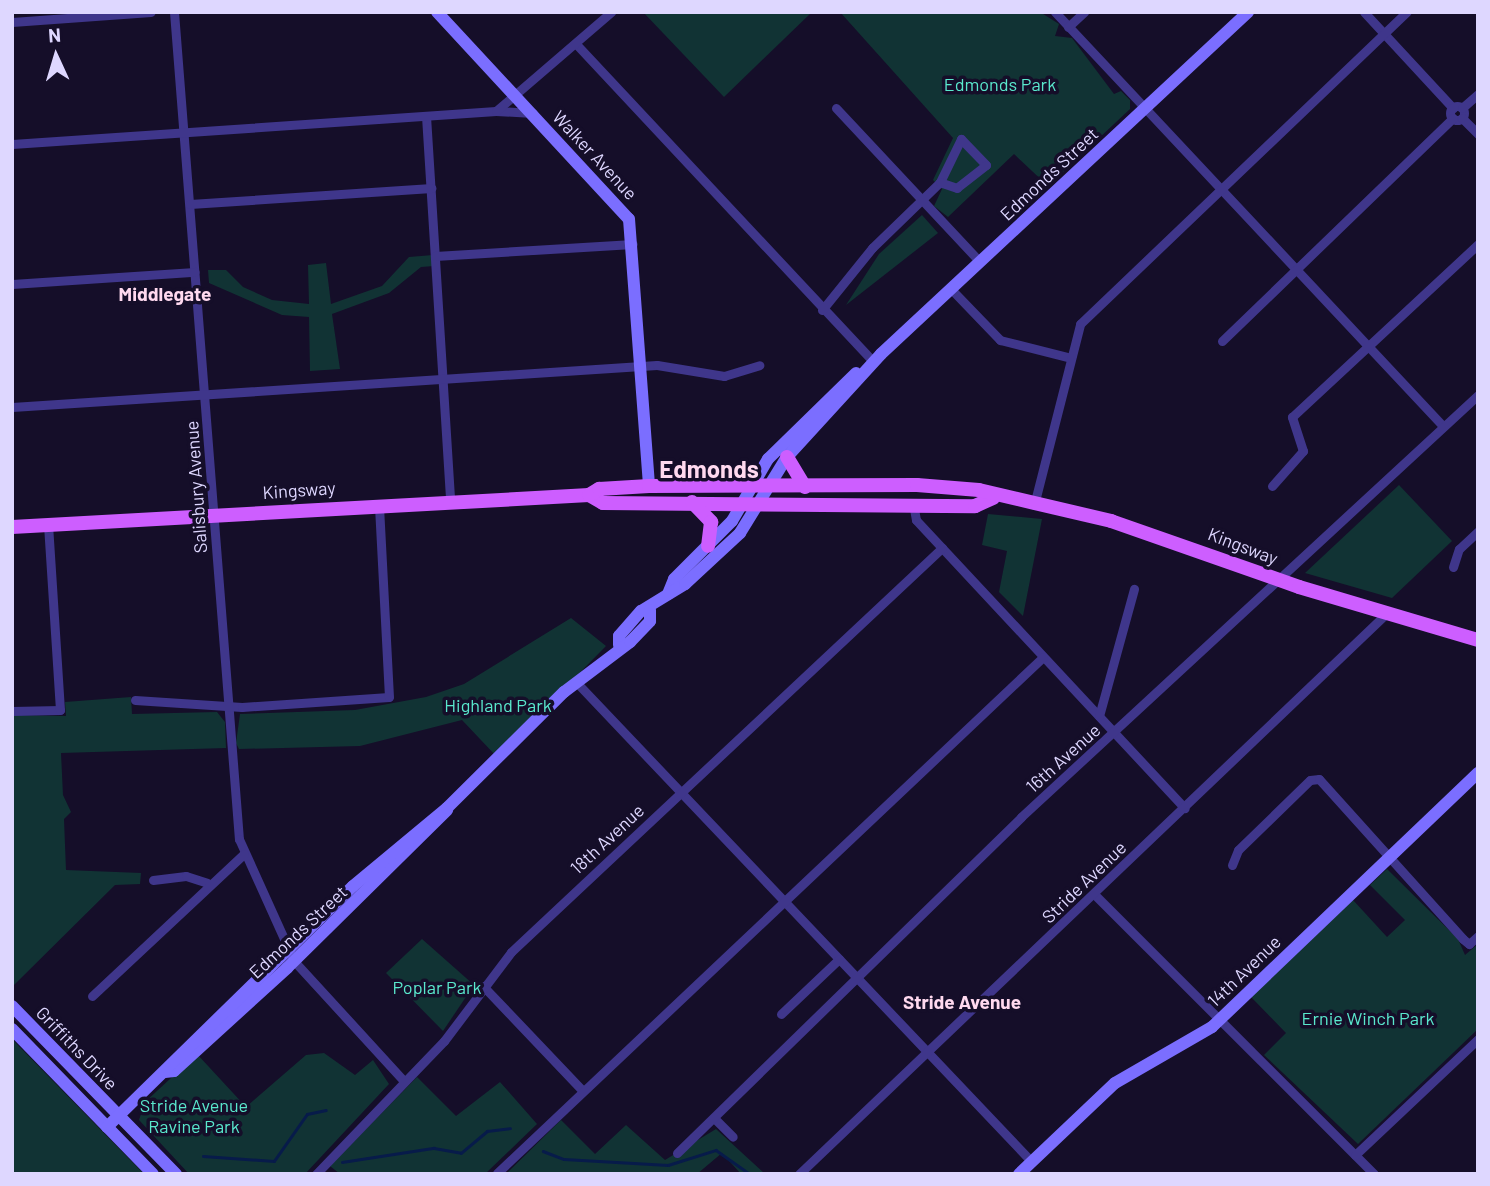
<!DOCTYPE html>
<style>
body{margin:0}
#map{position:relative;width:1490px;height:1186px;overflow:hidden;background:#150e29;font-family:Barlow,sans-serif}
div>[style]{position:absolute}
.green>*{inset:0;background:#113334}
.stream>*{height:2.5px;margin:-1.25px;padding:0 1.25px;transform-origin:1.25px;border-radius:1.25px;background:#071b4a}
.street>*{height:9px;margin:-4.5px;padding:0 4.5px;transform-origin:4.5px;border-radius:4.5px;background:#3f368b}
.street>.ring{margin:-4.5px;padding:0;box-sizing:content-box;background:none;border:9px solid #3f368b;border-radius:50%}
.secondary>*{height:12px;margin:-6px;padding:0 6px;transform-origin:6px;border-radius:6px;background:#7b6eff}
.primary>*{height:14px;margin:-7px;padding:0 7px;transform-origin:7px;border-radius:7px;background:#cd5eff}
span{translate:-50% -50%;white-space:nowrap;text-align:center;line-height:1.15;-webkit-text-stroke:7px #150e29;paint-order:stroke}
.park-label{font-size:18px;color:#5ae8cd}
.street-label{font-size:18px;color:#ded7ff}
.neighbourhood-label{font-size:19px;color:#ffd9ef;font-weight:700}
.district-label{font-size:24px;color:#ffd9ef;font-weight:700}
.frame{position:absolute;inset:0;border:14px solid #ded7ff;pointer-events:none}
.north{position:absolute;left:21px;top:21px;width:70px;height:70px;-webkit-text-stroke:5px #150e29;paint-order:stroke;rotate:356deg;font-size:19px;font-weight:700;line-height:28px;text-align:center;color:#ded7ff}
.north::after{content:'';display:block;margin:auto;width:24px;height:32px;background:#ded7ff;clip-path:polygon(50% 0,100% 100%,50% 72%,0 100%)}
</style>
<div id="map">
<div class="green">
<div style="clip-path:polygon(643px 12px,812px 12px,724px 97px)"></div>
<div style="clip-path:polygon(840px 12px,1040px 12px,1059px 24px,1055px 36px,1072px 38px,1114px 94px,1121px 91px,1130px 100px,1130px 109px,1048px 186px,1014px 154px,948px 217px,934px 206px,942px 189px,933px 180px,953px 138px)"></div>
<div style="clip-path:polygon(922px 215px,938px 233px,846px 305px,879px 254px)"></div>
<div style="clip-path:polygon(433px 255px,434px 266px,421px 267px,389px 293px,332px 314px,340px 369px,310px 371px,309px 317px,282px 315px,209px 283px,208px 270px,226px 270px,243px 287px,272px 300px,309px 304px,308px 265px,326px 263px,331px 304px,382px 286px,409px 257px)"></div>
<div style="clip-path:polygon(1399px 485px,1452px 541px,1392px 598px,1305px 573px)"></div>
<div style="clip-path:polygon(988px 514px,1042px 519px,1023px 616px,999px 592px,1007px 551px,982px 545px)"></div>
<div style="clip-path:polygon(571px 618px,606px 646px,497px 757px,462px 720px,360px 746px,239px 749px,236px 743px,240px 714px,355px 710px,426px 697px,464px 684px)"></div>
<div style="clip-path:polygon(131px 697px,132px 714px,217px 712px,225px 722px,226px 748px,61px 753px,63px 795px,71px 812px,64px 819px,66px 870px,141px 873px,140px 884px,115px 885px,12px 987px,12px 715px,66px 716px,65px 702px)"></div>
<div style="clip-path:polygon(1387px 869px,1458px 939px,1465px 955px,1478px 944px,1478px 1029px,1358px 1144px,1264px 1055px,1286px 1033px,1251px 997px,1353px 900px,1387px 937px,1405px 920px,1370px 885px)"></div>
<div style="clip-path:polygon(422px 939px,474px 985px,443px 1031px,386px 973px)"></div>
<div style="clip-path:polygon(12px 1039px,144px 1174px,12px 1174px)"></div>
<div style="clip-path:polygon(324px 1053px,355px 1075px,373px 1060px,389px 1084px,305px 1174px,189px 1174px,139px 1120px,145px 1102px,197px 1054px,246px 1107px,306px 1055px)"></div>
<div style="clip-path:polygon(417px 1077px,456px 1116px,500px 1082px,537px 1124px,485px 1174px,340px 1174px,330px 1166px)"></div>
<div style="clip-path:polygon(561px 1120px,595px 1154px,626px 1125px,665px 1160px,716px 1129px,765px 1174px,741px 1174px,722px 1153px,697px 1174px,506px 1174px)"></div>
</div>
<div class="stream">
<div style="left:543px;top:1151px;width:22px;rotate:21deg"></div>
<div style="left:564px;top:1159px;width:104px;rotate:3.3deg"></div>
<div style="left:668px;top:1165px;width:50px;rotate:-17.4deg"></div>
<div style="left:716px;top:1150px;width:42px;rotate:35.2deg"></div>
<div style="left:203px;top:1156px;width:71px;rotate:4deg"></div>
<div style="left:274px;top:1161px;width:57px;rotate:-54.9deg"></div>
<div style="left:307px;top:1114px;width:19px;rotate:-12deg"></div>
<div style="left:342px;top:1162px;width:93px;rotate:-8.7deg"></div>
<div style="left:434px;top:1148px;width:27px;rotate:10deg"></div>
<div style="left:461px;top:1153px;width:34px;rotate:-40deg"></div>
<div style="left:487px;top:1131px;width:23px;rotate:-7deg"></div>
</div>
<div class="street">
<div style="left:174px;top:12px;width:830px;rotate:85.51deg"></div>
<div style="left:239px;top:839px;width:134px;rotate:65.7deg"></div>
<div style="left:294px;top:961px;width:163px;rotate:47.5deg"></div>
<div style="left:1055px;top:12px;width:567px;rotate:46.86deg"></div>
<div style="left:1364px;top:12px;width:131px;rotate:47.2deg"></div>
<div style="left:12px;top:22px;width:139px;rotate:-4.1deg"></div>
<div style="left:1068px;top:27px;width:22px;rotate:-43deg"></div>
<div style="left:577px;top:45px;width:434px;rotate:46.9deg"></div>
<div class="ring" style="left:1450px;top:106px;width:5px;height:5px"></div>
<div style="left:836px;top:108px;width:211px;rotate:46.9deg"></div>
<div style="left:1462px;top:108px;width:21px;rotate:-41deg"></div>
<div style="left:496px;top:111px;width:37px;rotate:3deg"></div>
<div style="left:426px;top:116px;width:384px;rotate:86.4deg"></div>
<div style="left:1462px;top:118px;width:23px;rotate:45deg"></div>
<div style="left:12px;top:144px;width:485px;rotate:-3.9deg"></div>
<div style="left:496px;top:111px;width:152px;rotate:-40.7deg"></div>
<div style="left:190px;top:204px;width:242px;rotate:-3.8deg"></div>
<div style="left:435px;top:256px;width:198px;rotate:-3.5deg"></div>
<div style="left:12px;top:284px;width:183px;rotate:-3.8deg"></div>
<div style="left:951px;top:289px;width:71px;rotate:46.1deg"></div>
<div style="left:1000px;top:340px;width:73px;rotate:14.2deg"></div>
<div style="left:822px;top:310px;width:80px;rotate:-51.1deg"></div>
<div style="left:872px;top:248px;width:95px;rotate:-44.1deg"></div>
<div style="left:940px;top:182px;width:48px;rotate:-64deg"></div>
<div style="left:961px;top:139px;width:36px;rotate:46deg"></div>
<div style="left:986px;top:165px;width:37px;rotate:142deg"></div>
<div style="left:957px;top:188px;width:18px;rotate:-161deg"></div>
<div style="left:1222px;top:341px;width:321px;rotate:-44deg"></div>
<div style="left:12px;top:407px;width:646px;rotate:-3.73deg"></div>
<div style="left:657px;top:365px;width:68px;rotate:9.3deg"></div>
<div style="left:724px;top:376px;width:37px;rotate:-17deg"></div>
<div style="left:1272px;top:486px;width:47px;rotate:-48.5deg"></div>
<div style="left:1303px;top:451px;width:36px;rotate:-108deg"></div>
<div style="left:1292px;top:417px;width:254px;rotate:-42.9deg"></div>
<div style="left:913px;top:503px;width:17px;rotate:80deg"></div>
<div style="left:916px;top:520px;width:394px;rotate:47deg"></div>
<div style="left:1034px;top:505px;width:187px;rotate:-75.7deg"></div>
<div style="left:1080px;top:324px;width:452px;rotate:-43.7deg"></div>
<div style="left:1453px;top:567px;width:19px;rotate:-72deg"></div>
<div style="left:1459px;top:549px;width:26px;rotate:-43deg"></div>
<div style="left:578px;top:684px;width:659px;rotate:46.48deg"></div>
<div style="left:135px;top:700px;width:107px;rotate:3.7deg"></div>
<div style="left:242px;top:707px;width:147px;rotate:-3.9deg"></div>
<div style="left:389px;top:697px;width:193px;rotate:-93deg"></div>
<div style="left:12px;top:711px;width:48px;rotate:-1.2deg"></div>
<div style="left:60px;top:710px;width:185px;rotate:-93.7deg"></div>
<div style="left:1099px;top:716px;width:132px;rotate:-74.6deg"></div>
<div style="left:1232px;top:865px;width:16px;rotate:-68deg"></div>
<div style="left:1238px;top:850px;width:100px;rotate:-44.2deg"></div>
<div style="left:1310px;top:780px;width:9px;rotate:-6deg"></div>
<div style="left:1319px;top:779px;width:215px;rotate:48deg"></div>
<div style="left:1463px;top:939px;width:8px;rotate:40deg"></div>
<div style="left:1469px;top:944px;width:12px;rotate:-42deg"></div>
<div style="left:153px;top:880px;width:33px;rotate:-7deg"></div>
<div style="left:186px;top:876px;width:22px;rotate:18deg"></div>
<div style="left:1094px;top:894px;width:396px;rotate:45deg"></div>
<div style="left:483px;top:986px;width:144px;rotate:46.4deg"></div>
<div style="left:92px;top:996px;width:208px;rotate:-43.1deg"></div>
<div style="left:781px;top:1014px;width:80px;rotate:-43.5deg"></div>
<div style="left:715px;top:1119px;width:25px;rotate:45deg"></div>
<div style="left:677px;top:1153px;width:481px;rotate:-44.3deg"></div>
<div style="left:1021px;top:817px;width:622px;rotate:-42.72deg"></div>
<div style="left:1355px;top:1155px;width:169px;rotate:-43.3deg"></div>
<div style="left:497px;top:1173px;width:751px;rotate:-43.38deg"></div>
<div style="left:316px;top:1174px;width:185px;rotate:-46.1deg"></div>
<div style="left:444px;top:1041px;width:111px;rotate:-53deg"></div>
<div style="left:511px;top:952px;width:591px;rotate:-43.15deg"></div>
<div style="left:799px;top:1174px;width:814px;rotate:-43.66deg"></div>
</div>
<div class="secondary">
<div style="left:437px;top:12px;width:282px;rotate:47.2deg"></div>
<div style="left:629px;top:219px;width:268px;rotate:85.7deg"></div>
<div style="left:668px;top:594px;width:16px;rotate:-68deg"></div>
<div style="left:674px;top:579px;width:82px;rotate:-45deg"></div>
<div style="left:732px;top:521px;width:72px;rotate:-59.9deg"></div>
<div style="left:768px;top:459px;width:123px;rotate:-44.3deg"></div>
<div style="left:619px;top:645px;width:9px;rotate:-90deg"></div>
<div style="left:619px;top:636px;width:33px;rotate:-49deg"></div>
<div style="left:641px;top:611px;width:52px;rotate:-31.5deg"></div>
<div style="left:685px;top:584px;width:75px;rotate:-42.8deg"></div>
<div style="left:740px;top:533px;width:89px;rotate:-58.3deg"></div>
<div style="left:787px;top:457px;width:139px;rotate:-47.6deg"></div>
<div style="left:881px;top:354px;width:502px;rotate:-42.98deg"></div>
<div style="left:12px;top:1006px;width:235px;rotate:45.7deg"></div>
<div style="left:12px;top:1029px;width:202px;rotate:45.8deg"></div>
<div style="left:165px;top:1072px;width:9px;rotate:-6deg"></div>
<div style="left:174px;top:1071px;width:153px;rotate:-42.3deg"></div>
<div style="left:287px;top:968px;width:225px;rotate:-44.6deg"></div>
<div style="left:107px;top:1127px;width:344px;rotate:-44.4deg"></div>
<div style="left:353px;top:886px;width:122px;rotate:-39.7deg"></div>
<div style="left:447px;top:808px;width:165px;rotate:-44.8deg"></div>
<div style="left:564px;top:692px;width:83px;rotate:-37.1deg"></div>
<div style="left:630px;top:642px;width:29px;rotate:-46deg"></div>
<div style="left:650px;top:621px;width:11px;rotate:-90deg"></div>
<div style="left:1019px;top:1174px;width:132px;rotate:-43.5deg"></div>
<div style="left:1115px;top:1083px;width:112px;rotate:-30deg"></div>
<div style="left:1212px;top:1027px;width:368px;rotate:-43.7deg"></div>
</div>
<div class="primary">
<div style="left:787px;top:457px;width:35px;rotate:59deg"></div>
<div style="left:589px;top:495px;width:16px;rotate:30deg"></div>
<div style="left:603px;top:503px;width:372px;rotate:0.5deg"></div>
<div style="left:975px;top:506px;width:20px;rotate:-24deg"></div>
<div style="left:692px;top:502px;width:28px;rotate:46deg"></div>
<div style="left:711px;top:522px;width:24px;rotate:97deg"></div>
<div style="left:12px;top:527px;width:578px;rotate:-3.17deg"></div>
<div style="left:589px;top:495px;width:12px;rotate:-31deg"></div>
<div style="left:599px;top:489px;width:50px;rotate:-3.4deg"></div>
<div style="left:649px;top:486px;width:268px;rotate:-0.2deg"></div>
<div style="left:917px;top:485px;width:62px;rotate:4.6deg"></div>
<div style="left:979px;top:490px;width:136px;rotate:13.2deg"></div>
<div style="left:1111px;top:521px;width:199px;rotate:19.3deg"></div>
<div style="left:1299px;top:587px;width:187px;rotate:16.5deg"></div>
</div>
<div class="park-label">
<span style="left:1000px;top:84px">Edmonds Park</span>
<span style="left:498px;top:705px">Highland Park</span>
<span style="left:437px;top:987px">Poplar Park</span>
<span style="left:1368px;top:1018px">Ernie Winch Park</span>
<span style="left:194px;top:1116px">Stride Avenue<br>Ravine Park</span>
</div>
<div class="street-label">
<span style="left:595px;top:155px;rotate:47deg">Walker Avenue</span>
<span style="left:1049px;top:174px;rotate:-43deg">Edmonds Street</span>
<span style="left:196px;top:487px;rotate:-94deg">Salisbury Avenue</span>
<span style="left:299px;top:490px;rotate:-4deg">Kingsway</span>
<span style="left:1243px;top:546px;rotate:21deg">Kingsway</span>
<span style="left:1063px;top:758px;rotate:-42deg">16th Avenue</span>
<span style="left:607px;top:839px;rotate:-43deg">18th Avenue</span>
<span style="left:1084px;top:882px;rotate:-44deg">Stride Avenue</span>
<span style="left:298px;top:932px;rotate:-43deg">Edmonds Street</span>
<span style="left:1244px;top:971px;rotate:-44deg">14th Avenue</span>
<span style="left:77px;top:1048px;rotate:46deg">Griffiths Drive</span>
</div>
<div class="neighbourhood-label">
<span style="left:165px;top:294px">Middlegate</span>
<span style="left:962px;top:1002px">Stride Avenue</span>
</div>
<div class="district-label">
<span style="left:709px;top:469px">Edmonds</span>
</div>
<div class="frame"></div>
<div class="north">N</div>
</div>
